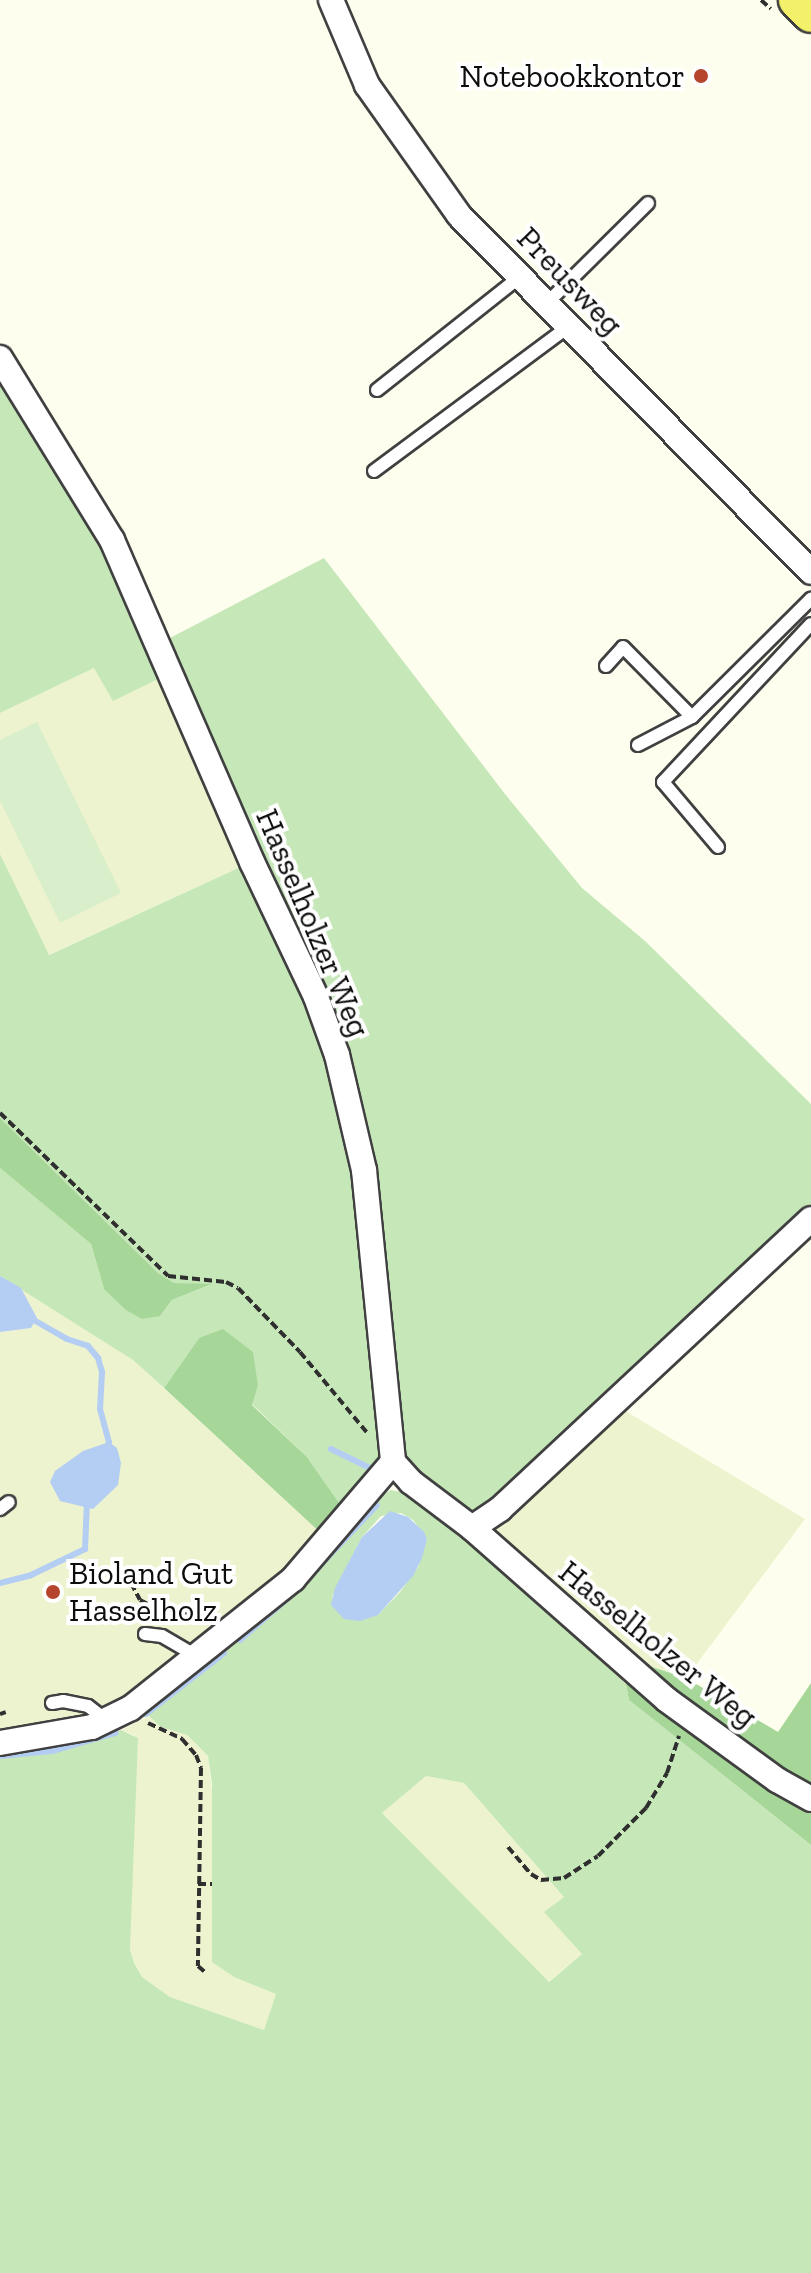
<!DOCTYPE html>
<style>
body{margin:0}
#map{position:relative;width:811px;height:2273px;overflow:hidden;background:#fdfeed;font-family:"Zilla Slab",serif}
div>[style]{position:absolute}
.farmland>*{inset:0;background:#edf3ce}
.green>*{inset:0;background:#c6e7b8}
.forest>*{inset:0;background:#a6d799}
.pitch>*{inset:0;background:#d9eeca}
.water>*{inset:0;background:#b4cdf3}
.stream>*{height:6px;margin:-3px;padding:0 3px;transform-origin:3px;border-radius:3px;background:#b4cdf3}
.path>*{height:4px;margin-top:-2px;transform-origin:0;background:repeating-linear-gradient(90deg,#2f2f2f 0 8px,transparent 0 12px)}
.roads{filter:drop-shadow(2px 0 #404040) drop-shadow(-2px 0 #404040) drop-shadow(0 2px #404040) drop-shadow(0 -2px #404040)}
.lane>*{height:12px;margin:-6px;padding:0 6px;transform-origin:6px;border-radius:6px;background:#fff}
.street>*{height:24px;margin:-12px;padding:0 12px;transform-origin:12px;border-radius:12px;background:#fff}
.primary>*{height:38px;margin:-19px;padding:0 19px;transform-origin:19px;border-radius:19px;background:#f2f169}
.dots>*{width:22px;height:22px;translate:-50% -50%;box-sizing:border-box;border:4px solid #fff;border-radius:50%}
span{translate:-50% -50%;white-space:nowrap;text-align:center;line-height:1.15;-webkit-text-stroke:8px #fff;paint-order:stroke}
.poi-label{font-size:32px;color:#0d0d0d}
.right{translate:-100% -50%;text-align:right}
.left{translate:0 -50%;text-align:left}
.street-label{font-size:32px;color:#0d0d0d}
</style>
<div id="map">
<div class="farmland">
<div style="clip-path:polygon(94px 668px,162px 677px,245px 865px,48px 955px,0 854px,0 713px)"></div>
<div style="clip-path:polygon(21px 1288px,133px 1360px,324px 1536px,279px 1580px,129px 1700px,91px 1716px,0 1731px,0 1332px,31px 1328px,37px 1318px)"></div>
<div style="clip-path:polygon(622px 1409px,805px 1519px,686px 1678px,646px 1665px,499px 1540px,495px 1525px)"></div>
<div style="clip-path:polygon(149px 1716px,161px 1727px,187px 1735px,208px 1756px,234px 1977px,277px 1994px,264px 2030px,170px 1997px,142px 1977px,134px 1963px,130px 1949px,134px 1735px,121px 1730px)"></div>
<div style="clip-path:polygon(426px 1776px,464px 1783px,564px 1897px,545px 1912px,583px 1953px,548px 1982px,382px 1813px)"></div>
</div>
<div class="green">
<div style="clip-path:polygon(0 375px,100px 538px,162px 677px,113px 701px,94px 668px,0 713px)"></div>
<div style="clip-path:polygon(324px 558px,505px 794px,582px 888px,645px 941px,811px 1104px,811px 1214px,474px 1518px,416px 1474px,399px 1454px,368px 1140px,168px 639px)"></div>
<div style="clip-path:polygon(0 854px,49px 955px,245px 865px,309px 1002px,356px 1155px,381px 1463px,344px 1510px,307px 1457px,252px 1404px,258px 1386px,199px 1338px,164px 1388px,133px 1360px,0 1276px,0 1168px,91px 1244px,104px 1289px,160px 1316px,172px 1300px,210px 1285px,174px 1283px,158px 1273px,0 1118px)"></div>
<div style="clip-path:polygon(evenodd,391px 1490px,406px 1493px,454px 1526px,454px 1532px,509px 1576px,626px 1684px,629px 1700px,811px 1845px,811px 2273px,0 2273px,0 1752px,121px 1730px,138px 1738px,130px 1949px,134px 1963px,142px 1977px,170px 1997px,264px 2030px,276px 1994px,234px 1977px,212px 1962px,212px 1784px,208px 1756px,187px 1735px,161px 1727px,149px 1716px,135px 1720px,132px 1717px,370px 1502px,391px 1490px,401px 1513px,413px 1520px,427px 1539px,418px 1567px,400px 1592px,378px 1615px,332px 1597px,362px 1537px,381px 1516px,401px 1513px,391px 1490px,426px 1776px,464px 1783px,564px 1897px,544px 1912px,582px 1954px,549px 1982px,382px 1813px,426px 1776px)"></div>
</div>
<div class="forest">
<div style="clip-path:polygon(0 1118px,158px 1273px,174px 1283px,212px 1284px,172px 1300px,160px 1316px,142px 1319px,126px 1310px,104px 1289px,91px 1244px,0 1168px)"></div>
<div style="clip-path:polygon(223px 1329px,253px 1352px,258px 1386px,252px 1405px,307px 1457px,344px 1510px,324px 1536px,164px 1388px,199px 1338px)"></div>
<div style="clip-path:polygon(646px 1665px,686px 1678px,778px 1732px,811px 1683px,811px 1845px,629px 1700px,626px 1684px)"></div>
</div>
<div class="pitch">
<div style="clip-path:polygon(37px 722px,121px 893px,60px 923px,0 801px,0 740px)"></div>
</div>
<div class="water">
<div style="clip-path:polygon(0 1276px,21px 1288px,37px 1318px,31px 1328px,0 1332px)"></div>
<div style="clip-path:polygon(109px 1442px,117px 1448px,121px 1463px,118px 1485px,93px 1509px,60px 1501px,50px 1482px,55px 1471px,83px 1451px)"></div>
<div style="clip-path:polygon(390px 1511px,408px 1517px,424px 1532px,427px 1539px,422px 1558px,413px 1576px,378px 1615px,360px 1621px,344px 1619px,331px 1605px,335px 1588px,362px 1537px)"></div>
</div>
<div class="stream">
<div style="left:32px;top:1319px;width:40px;rotate:29.7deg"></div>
<div style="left:67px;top:1339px;width:22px;rotate:18deg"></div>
<div style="left:88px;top:1346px;width:16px;rotate:50deg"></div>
<div style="left:98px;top:1358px;width:15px;rotate:74deg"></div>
<div style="left:102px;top:1372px;width:37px;rotate:93deg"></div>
<div style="left:100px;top:1409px;width:34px;rotate:75deg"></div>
<div style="left:109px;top:1442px;width:9px;rotate:111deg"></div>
<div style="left:331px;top:1449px;width:43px;rotate:26deg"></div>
<div style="left:311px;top:1575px;width:96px;rotate:-46.7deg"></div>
<div style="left:0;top:1583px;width:32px;rotate:-14deg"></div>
<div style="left:31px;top:1575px;width:60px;rotate:-25.7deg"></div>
<div style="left:85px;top:1549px;width:47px;rotate:-87.6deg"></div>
<div style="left:240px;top:1640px;width:73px;rotate:-41.1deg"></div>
<div style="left:146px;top:1714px;width:99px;rotate:-38deg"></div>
<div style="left:0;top:1756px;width:52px;rotate:-5.5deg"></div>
<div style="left:52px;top:1751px;width:66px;rotate:-15.9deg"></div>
</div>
<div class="path">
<div style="left:761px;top:0;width:13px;rotate:42deg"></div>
<div style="left:0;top:1113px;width:234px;rotate:44.1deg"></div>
<div style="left:168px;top:1276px;width:58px;rotate:5.9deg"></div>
<div style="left:226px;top:1282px;width:13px;rotate:27deg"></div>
<div style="left:238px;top:1288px;width:89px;rotate:45.9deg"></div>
<div style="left:300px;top:1352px;width:107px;rotate:50.3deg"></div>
<div style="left:131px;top:1583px;width:19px;rotate:62deg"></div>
<div style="left:140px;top:1600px;width:31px;rotate:27deg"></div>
<div style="left:168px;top:1614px;width:48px;rotate:-3.6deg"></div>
<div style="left:0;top:1714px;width:6px;rotate:-18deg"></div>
<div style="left:148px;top:1723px;width:38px;rotate:25deg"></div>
<div style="left:182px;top:1739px;width:21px;rotate:49deg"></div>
<div style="left:196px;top:1755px;width:14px;rotate:69deg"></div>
<div style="left:201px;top:1768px;width:198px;rotate:90.9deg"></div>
<div style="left:198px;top:1966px;width:11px;rotate:41deg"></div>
<div style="left:508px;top:1847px;width:35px;rotate:50deg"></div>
<div style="left:531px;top:1874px;width:12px;rotate:31deg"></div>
<div style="left:541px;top:1880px;width:23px;rotate:-5deg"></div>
<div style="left:564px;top:1878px;width:40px;rotate:-32.9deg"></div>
<div style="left:598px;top:1856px;width:68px;rotate:-45deg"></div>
<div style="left:646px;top:1808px;width:41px;rotate:-59deg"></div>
<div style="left:667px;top:1773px;width:39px;rotate:-72deg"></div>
<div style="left:198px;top:1884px;width:14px"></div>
</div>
<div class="roads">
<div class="lane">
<div style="left:547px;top:303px;width:142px;rotate:-44.7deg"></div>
<div style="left:377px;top:390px;width:184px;rotate:-38.4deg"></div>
<div style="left:374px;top:471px;width:243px;rotate:-36.6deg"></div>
<div style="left:606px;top:666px;width:25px;rotate:-48deg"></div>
<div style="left:623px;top:647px;width:98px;rotate:45.4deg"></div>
<div style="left:638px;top:745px;width:61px;rotate:-27.4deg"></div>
<div style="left:692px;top:717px;width:168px;rotate:-44.8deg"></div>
<div style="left:718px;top:847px;width:85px;rotate:-130.2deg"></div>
<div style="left:663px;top:782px;width:216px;rotate:-46.9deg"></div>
<div style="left:0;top:1509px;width:11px;rotate:-38deg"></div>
<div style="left:145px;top:1634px;width:17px;rotate:7deg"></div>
<div style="left:162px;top:1636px;width:42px;rotate:30.3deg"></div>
<div style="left:52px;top:1703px;width:11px;rotate:-10deg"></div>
<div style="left:63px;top:1701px;width:25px;rotate:11deg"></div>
<div style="left:88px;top:1706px;width:24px;rotate:38deg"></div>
</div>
<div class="street">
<div style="left:331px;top:0;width:92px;rotate:67deg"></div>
<div style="left:367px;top:85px;width:159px;rotate:54.7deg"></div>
<div style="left:459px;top:215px;width:501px;rotate:45.4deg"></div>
<div style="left:0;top:358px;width:214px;rotate:58.4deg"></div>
<div style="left:112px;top:540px;width:351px;rotate:66.5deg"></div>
<div style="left:252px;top:862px;width:149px;rotate:64.6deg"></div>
<div style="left:316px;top:997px;width:62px;rotate:70.1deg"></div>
<div style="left:337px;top:1055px;width:118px;rotate:76.8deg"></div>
<div style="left:364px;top:1170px;width:293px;rotate:84.3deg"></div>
<div style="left:393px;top:1462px;width:27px;rotate:48deg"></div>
<div style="left:411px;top:1482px;width:76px;rotate:37deg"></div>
<div style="left:472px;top:1528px;width:260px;rotate:41.4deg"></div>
<div style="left:667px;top:1700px;width:136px;rotate:36deg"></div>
<div style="left:777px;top:1780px;width:39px;rotate:29deg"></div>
<div style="left:472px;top:1528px;width:34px;rotate:-34deg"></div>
<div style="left:500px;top:1509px;width:425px;rotate:-43deg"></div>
<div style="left:0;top:1743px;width:93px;rotate:-9.9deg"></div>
<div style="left:92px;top:1727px;width:43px;rotate:-26deg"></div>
<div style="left:131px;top:1708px;width:207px;rotate:-38.5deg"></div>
<div style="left:293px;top:1579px;width:154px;rotate:-49.5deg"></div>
</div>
<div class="primary">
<div style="left:798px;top:0;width:18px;rotate:45deg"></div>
</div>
</div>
<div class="dots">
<div style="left:701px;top:76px;background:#b5452c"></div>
<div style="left:53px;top:1592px;background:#b5452c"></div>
</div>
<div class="poi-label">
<span class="right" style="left:685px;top:76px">Notebookkontor</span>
<span class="left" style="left:69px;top:1592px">Bioland Gut<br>Hasselholz</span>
</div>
<div class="street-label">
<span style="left:570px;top:281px;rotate:46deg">Preusweg</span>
<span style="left:313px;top:923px;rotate:67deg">Hasselholzer Weg</span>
<span style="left:658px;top:1644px;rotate:39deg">Hasselholzer Weg</span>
</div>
</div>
